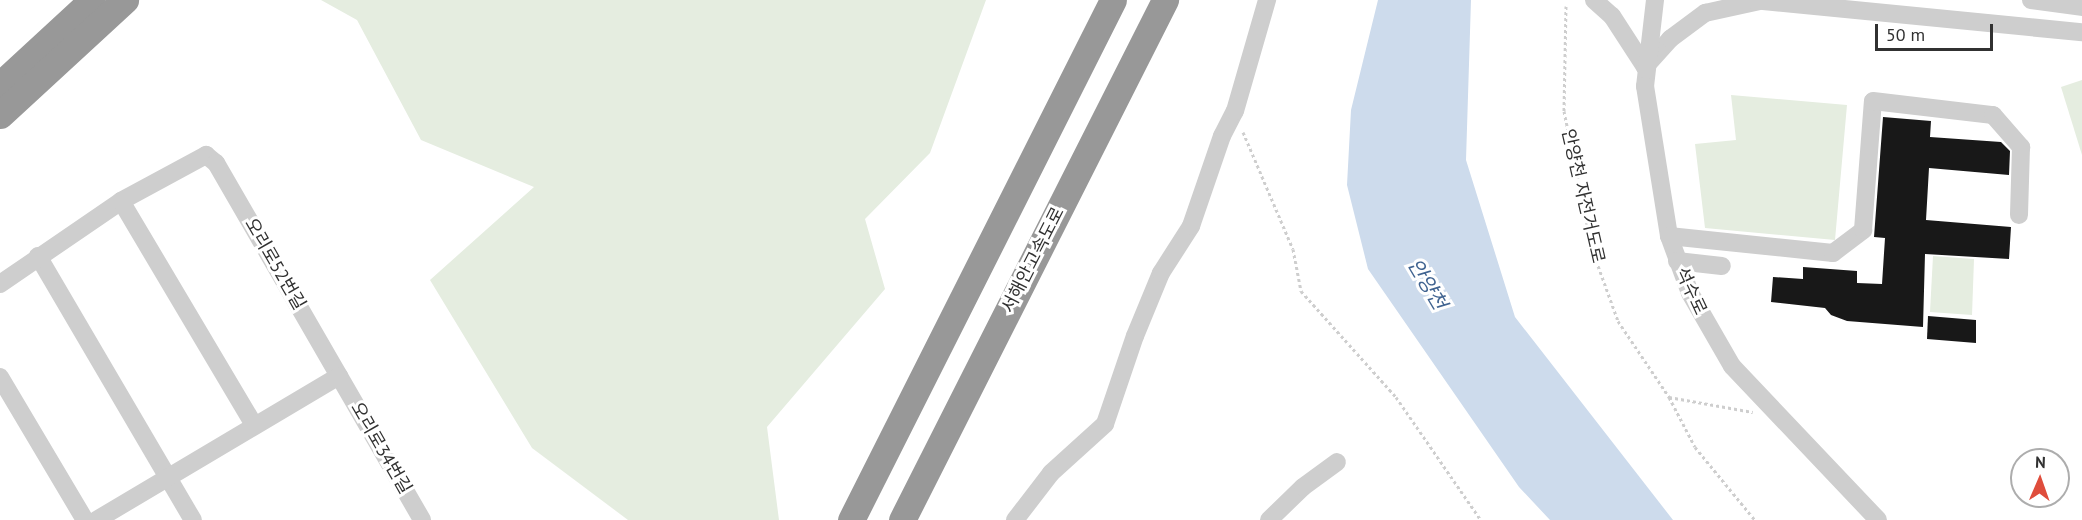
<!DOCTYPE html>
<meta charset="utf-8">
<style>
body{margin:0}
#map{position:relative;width:2082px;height:520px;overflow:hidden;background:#fff;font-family:"PT Sans","Noto Sans KR",sans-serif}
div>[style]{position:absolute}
.green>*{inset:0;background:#e5ede0}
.water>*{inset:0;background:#cddbec}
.building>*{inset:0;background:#181818}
.path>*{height:3px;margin-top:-1.5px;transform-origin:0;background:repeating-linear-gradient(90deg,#cecece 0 3px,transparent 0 6px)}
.minor>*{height:18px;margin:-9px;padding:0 9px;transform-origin:9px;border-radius:9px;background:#cecece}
.highway>*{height:27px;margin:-13.5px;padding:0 13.5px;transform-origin:13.5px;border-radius:13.5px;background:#989898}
span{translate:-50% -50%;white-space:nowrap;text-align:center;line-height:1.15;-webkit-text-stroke:6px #fff;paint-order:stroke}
.street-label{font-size:18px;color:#313131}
.water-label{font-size:20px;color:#416491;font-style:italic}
.north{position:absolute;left:2010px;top:448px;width:60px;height:60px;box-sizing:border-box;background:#fff;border:2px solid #adadad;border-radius:50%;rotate:2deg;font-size:16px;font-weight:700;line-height:24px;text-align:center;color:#313131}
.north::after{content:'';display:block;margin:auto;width:21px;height:27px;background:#df4d3c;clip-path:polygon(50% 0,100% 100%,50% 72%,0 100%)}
.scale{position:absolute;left:1875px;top:24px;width:118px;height:27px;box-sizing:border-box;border:3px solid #313131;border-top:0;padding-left:8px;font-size:18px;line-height:21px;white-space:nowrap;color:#313131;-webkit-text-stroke:4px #fff;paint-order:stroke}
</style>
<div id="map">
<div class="green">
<div style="clip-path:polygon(321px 0,986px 0,930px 153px,865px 219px,885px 289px,767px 427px,779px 520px,628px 520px,532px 448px,430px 280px,534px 187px,421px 140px,357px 20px)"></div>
<div style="clip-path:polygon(2082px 80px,2082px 155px,2061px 87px)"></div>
<div style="clip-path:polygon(1731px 95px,1847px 105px,1835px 240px,1705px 228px,1695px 144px,1736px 140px)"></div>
<div style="clip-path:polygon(1933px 256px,1974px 259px,1972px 315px,1930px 312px)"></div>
</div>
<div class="water">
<div style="clip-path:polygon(1378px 0,1471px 0,1466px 160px,1515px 317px,1673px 520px,1550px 520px,1519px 487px,1368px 269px,1347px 185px,1351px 110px)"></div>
</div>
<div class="building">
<div style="clip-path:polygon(1883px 117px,1931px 121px,1930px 137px,2001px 142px,2010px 151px,2009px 175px,1929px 168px,1926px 220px,2011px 227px,2009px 259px,1925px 254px,1923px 327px,1847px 321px,1831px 315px,1825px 308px,1771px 302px,1773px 277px,1803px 279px,1803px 267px,1857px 271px,1857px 283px,1882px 284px,1885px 238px,1874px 237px)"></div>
<div style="clip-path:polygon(1928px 316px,1976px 320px,1976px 343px,1927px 339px)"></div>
</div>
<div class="path">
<div style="left:1566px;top:6px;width:105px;rotate:91.1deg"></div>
<div style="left:1564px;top:111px;width:141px;rotate:78.5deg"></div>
<div style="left:1592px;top:249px;width:77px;rotate:70.1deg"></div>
<div style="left:1618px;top:321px;width:92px;rotate:56.1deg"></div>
<div style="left:1669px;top:397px;width:56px;rotate:62.5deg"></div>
<div style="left:1695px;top:447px;width:94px;rotate:50.6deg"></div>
<div style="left:1243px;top:132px;width:127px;rotate:66.9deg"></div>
<div style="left:1293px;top:249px;width:43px;rotate:79.2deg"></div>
<div style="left:1301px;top:291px;width:142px;rotate:48.1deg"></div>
<div style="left:1396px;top:397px;width:150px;rotate:55.4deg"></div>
<div style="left:1669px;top:397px;width:85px;rotate:10.1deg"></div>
</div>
<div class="minor">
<div style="left:1594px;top:0;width:24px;rotate:42deg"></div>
<div style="left:1612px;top:16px;width:61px;rotate:57.1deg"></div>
<div style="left:1645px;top:67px;width:38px;rotate:-48deg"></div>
<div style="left:1670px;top:39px;width:44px;rotate:-36.6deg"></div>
<div style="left:1705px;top:13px;width:55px;rotate:-12.5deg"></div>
<div style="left:1655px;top:0;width:87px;rotate:96.6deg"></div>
<div style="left:1645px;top:86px;width:152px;rotate:80.9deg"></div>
<div style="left:1669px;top:236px;width:61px;rotate:69.8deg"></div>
<div style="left:1690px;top:293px;width:84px;rotate:60.1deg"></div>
<div style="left:1732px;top:366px;width:212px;rotate:46.5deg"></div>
<div style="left:1753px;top:0;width:331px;rotate:5.6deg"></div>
<div style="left:2031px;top:0;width:51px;rotate:7.8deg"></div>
<div style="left:121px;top:201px;width:261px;rotate:59.3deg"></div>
<div style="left:1669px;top:236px;width:165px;rotate:5.9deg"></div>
<div style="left:1833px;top:253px;width:38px;rotate:-37deg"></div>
<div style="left:1863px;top:230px;width:129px;rotate:-85.6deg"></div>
<div style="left:1873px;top:101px;width:121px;rotate:6.7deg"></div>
<div style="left:1993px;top:115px;width:43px;rotate:48.8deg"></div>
<div style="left:2021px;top:147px;width:68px;rotate:91.7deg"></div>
<div style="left:38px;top:256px;width:306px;rotate:59.6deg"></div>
<div style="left:1677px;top:261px;width:45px;rotate:6.3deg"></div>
<div style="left:0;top:284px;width:147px;rotate:-34.4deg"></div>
<div style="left:121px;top:201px;width:97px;rotate:-28.4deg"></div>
<div style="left:206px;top:155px;width:13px;rotate:39deg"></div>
<div style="left:216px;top:163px;width:246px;rotate:60deg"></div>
<div style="left:339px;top:376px;width:282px;rotate:149.3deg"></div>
<div style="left:339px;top:376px;width:166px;rotate:60deg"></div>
<div style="left:0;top:377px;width:166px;rotate:59.3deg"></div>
<div style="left:1015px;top:520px;width:59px;rotate:-52.5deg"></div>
<div style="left:1051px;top:473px;width:73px;rotate:-42.2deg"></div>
<div style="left:1105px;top:424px;width:93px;rotate:-71.2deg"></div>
<div style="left:1135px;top:336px;width:68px;rotate:-67.6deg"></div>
<div style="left:1161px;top:273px;width:56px;rotate:-57.4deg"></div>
<div style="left:1191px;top:226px;width:95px;rotate:-71deg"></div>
<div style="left:1222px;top:136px;width:28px;rotate:-63deg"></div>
<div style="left:1235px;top:111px;width:116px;rotate:-73.9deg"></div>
<div style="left:1269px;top:520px;width:47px;rotate:-44.1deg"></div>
<div style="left:1303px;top:487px;width:42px;rotate:-36.3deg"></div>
</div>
<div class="highway">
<div style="left:0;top:85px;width:125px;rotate:-42.7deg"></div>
<div style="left:0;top:115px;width:170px;rotate:-42.6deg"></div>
<div style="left:851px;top:520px;width:582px;rotate:-63.26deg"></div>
<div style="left:902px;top:520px;width:583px;rotate:-63.17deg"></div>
</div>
<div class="street-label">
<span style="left:1583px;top:196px;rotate:77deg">안양천 자전거도로</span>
<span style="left:1033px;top:260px;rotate:-63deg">서해안고속도로</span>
<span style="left:275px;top:264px;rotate:60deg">오리로52번길</span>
<span style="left:1691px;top:291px;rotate:65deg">석수로</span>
<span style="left:381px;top:448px;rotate:60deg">오리로34번길</span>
</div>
<div class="water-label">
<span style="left:1427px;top:284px;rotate:59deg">안양천</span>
</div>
<div class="north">N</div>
<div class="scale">50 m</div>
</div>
